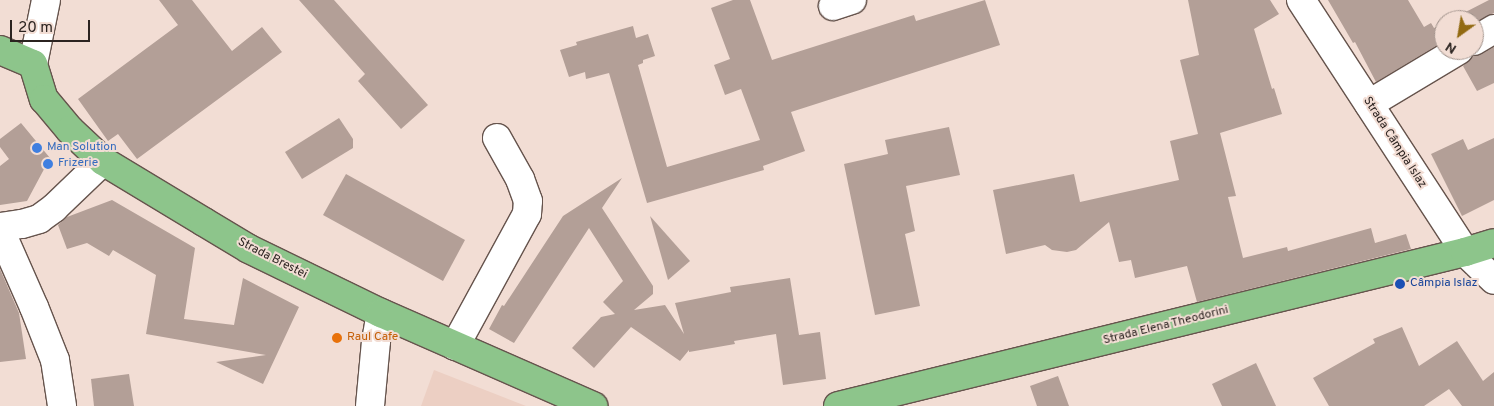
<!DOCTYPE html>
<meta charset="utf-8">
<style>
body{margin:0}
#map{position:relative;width:1494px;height:406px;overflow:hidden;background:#f2ddd4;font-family:Overpass,sans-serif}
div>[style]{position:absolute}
.built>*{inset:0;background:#eccfc3}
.building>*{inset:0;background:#b39f97}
.roads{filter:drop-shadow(1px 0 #66544d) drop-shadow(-1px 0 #66544d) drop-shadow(0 1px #66544d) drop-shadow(0 -1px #66544d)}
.minor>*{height:28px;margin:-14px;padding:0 14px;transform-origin:14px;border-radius:14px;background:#fff}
.major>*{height:28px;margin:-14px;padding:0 14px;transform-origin:14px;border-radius:14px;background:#8dc58b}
.dots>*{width:14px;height:14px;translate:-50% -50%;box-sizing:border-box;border:2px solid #f2ddd4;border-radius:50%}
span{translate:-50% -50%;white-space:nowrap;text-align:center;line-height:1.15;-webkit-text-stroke:4px #f2ddd4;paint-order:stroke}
.street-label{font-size:12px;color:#2b2320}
.shop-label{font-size:12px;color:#366cbe}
.left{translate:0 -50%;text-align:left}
.transit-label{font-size:12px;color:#164399}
.food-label{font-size:12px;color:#c56008}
.north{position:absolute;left:1434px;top:10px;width:50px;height:50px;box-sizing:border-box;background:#f2ddd4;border:1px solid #a2938c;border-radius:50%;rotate:212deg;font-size:14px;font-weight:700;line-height:20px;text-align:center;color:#2b2320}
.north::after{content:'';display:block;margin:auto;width:18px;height:22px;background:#926a12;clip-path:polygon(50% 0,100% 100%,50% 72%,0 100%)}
.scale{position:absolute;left:10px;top:20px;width:80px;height:22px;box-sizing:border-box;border:2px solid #2b2320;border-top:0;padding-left:6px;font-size:15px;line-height:18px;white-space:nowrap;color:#2b2320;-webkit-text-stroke:4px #f2ddd4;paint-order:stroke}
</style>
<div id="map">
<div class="built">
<div style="clip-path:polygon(434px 370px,526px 406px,421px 406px)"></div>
</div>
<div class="building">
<div style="clip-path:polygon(159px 0,192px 0,232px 51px,262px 27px,282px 52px,137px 159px,118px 134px,108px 141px,78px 99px,178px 25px)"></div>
<div style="clip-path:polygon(299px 0,334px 0,428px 105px,401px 129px,358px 81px,365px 74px)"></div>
<div style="clip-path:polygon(733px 0,750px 0,772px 60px,914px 15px,916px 21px,985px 0,1000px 45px,791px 112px,805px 151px,763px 166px,764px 170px,647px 203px,609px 73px,586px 79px,585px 72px,569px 77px,560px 50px,577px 45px,576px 42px,633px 26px,636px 38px,648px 34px,655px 56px,643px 60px,643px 63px,638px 65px,667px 167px,760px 140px,741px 89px,725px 95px,714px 65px,730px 59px,711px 8px)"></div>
<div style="clip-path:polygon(1188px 0,1270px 0,1279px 14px,1254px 29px,1272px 89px,1274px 88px,1282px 114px,1220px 133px,1236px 196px,1228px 197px,1243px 258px,1287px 247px,1288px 251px,1371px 228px,1375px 243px,1406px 234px,1411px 249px,1197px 302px,1187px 266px,1135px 278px,1131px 260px,1119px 262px,1109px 222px,1076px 250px,1067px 252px,1052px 250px,1045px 245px,1006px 254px,993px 190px,1074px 174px,1080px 202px,1179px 180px,1170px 141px,1198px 134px,1180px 60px,1199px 55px)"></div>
<div style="clip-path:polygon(1328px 0,1408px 0,1424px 27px,1431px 23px,1434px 28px,1444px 23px,1444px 41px,1376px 82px,1355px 42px,1353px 43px)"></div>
<div style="clip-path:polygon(1489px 0,1494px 0,1494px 13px,1474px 23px,1474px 20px,1450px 20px)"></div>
<div style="clip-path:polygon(1494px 47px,1494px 83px,1477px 91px,1463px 66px,1473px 56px,1482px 54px)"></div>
<div style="clip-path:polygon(339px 118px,353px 139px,353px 148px,302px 179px,285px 152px)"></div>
<div style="clip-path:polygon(21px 123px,50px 158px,27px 201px,0 205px,0 166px,9px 159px,0 147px,0 139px)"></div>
<div style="clip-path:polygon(949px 127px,960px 175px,906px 186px,915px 231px,905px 234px,920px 306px,875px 315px,844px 164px,888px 154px,885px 140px)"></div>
<div style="clip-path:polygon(1494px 138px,1494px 200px,1462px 216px,1431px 154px,1463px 139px,1468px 150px)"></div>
<div style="clip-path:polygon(346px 174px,465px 240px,443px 281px,323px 215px)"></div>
<div style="clip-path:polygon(622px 178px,602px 208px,653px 286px,653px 294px,634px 310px,665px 305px,684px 334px,675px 303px,731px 292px,730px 287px,790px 278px,799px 335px,820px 332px,826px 379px,783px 385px,776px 334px,734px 341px,735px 344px,689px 352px,689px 350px,680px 361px,631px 327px,594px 368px,572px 348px,601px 317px,615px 314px,603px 302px,623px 281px,589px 228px,514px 343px,489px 329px,502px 305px,504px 306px,563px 216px)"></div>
<div style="clip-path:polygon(112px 200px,195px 248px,184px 319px,234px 325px,243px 278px,299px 307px,263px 384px,216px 362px,266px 355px,146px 334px,156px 275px,113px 250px,109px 256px,87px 243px,67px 249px,58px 225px,67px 217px)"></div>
<div style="clip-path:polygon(650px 216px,690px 261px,668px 280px)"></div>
<div style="clip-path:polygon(0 269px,19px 313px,26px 359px,0 362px)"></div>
<div style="clip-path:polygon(1402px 327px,1419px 366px,1457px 341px,1483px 381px,1494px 372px,1494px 406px,1462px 406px,1449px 389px,1424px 406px,1329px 406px,1313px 378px,1375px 343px,1373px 339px)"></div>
<div style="clip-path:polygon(1256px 363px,1276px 406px,1222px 406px,1212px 384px)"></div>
<div style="clip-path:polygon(129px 374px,134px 406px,94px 406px,91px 379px)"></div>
<div style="clip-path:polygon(1058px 376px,1069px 406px,1037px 406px,1030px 386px)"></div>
</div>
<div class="roads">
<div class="minor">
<div style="left:1301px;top:0;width:301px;rotate:56.9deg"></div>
<div style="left:1465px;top:252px;width:40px;rotate:44deg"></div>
<div style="left:833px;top:6px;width:20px;rotate:-18deg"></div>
<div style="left:1474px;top:41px;width:23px;rotate:-31deg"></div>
<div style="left:33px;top:64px;width:65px;rotate:-78.5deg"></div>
<div style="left:1369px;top:104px;width:105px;rotate:-31deg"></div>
<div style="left:0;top:227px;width:22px;rotate:-8deg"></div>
<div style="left:22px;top:224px;width:18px;rotate:-16deg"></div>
<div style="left:39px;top:219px;width:19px;rotate:-36deg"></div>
<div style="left:54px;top:208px;width:68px;rotate:-43.8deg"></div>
<div style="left:0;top:230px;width:84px;rotate:66.2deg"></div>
<div style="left:34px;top:307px;width:57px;rotate:68.4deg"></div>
<div style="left:55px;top:360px;width:47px;rotate:81.3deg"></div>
<div style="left:455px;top:346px;width:150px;rotate:-61.4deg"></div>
<div style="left:527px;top:214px;width:13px;rotate:-86deg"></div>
<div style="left:528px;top:201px;width:23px;rotate:-110deg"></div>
<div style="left:520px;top:179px;width:47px;rotate:-119.3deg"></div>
<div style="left:370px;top:406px;width:65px;rotate:-84.7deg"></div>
<div style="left:376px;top:341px;width:28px;rotate:-80deg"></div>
</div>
<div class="major">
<div style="left:0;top:50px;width:36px;rotate:23deg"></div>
<div style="left:33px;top:64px;width:37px;rotate:73deg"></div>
<div style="left:44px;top:99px;width:40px;rotate:50deg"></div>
<div style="left:70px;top:130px;width:45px;rotate:43.2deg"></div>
<div style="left:103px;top:161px;width:118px;rotate:31.1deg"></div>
<div style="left:204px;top:222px;width:52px;rotate:31deg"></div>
<div style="left:249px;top:249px;width:147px;rotate:25.9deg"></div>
<div style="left:381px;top:313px;width:232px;rotate:23.7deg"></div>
<div style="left:838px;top:406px;width:646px;rotate:-13.8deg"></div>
<div style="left:1465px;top:252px;width:30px;rotate:-17deg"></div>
</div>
</div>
<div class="dots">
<div style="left:37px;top:148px;background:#3f7fe0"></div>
<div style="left:48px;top:164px;background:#3f7fe0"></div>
<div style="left:1400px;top:284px;background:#1a4fb4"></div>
<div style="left:337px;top:338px;background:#e8710a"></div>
</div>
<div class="street-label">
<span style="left:1394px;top:143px;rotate:57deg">Strada Câmpia Islaz</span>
<span style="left:272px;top:259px;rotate:27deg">Strada Brestei</span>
<span style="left:1166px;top:326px;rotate:-14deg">Strada Elena Theodorini</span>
</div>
<div class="shop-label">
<span class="left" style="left:47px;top:148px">Man Solution</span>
<span class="left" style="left:58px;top:164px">Frizerie</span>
</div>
<div class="transit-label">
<span class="left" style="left:1410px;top:284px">Câmpia Islaz</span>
</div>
<div class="food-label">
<span class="left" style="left:347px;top:338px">Raul Cafe</span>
</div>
<div class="north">N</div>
<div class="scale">20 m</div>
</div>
